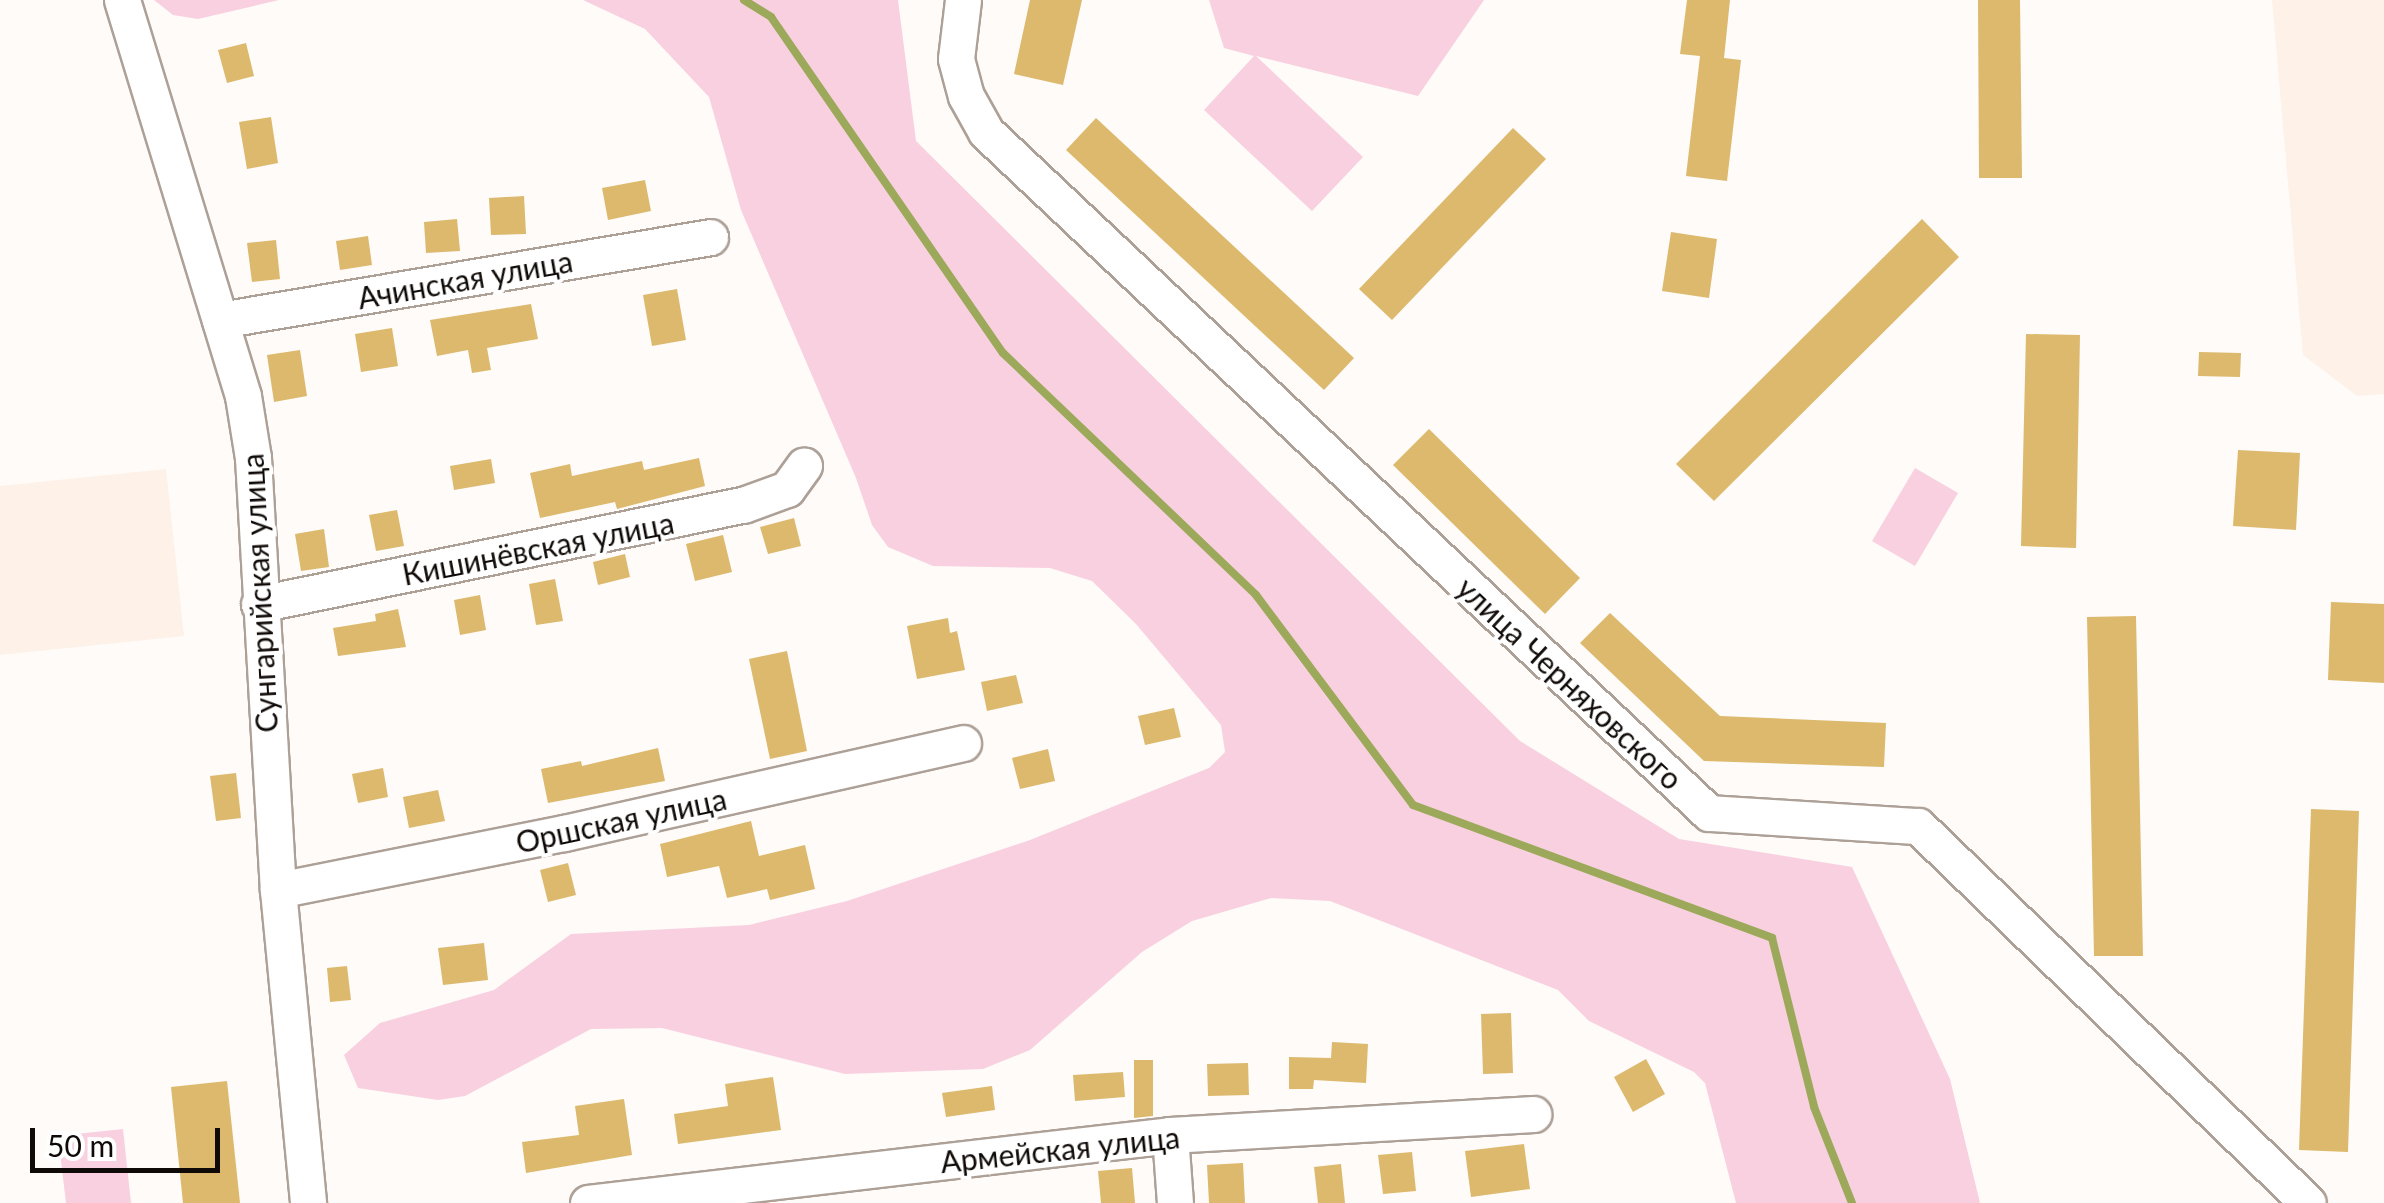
<!DOCTYPE html>
<meta charset="utf-8">
<style>
body{margin:0}
#map{position:relative;width:2384px;height:1203px;overflow:hidden;background:#fefbf9;font-family:Lato,sans-serif}
div>[style]{position:absolute}
.built>*{inset:0;background:#fef1e8}
.green>*{inset:0;background:#f9d0df}
.stream>*{height:8px;margin:-4px;padding:0 4px;transform-origin:4px;border-radius:4px;background:#9ca95a}
.building>*{inset:0;background:#dcb96c}
.roads{filter:drop-shadow(2px 0 #ada097) drop-shadow(-2px 0 #ada097) drop-shadow(0 2px #ada097) drop-shadow(0 -2px #ada097)}
.minor>*{height:35px;margin:-17.5px;padding:0 17.5px;transform-origin:17.5px;border-radius:17.5px;background:#fff}
span{translate:-50% -50%;white-space:nowrap;text-align:center;line-height:1.15;-webkit-text-stroke:8px #fff;paint-order:stroke}
.street-label{font-size:30px;color:#0f0a07}
.scale{position:absolute;left:30px;top:1128px;width:190px;height:45px;box-sizing:border-box;border:5px solid #0f0a07;border-top:0;padding-left:12px;font-size:30px;line-height:35px;white-space:nowrap;color:#0f0a07;-webkit-text-stroke:8px #fff;paint-order:stroke}
</style>
<div id="map">
<div class="built">
<div style="clip-path:polygon(2272px 0,2384px 0,2384px 394px,2357px 396px,2303px 355px)"></div>
<div style="clip-path:polygon(166px 469px,184px 636px,0 655px,0 486px)"></div>
</div>
<div class="green">
<div style="clip-path:polygon(154px 0,279px 0,198px 19px,173px 15px)"></div>
<div style="clip-path:polygon(583px 0,898px 0,916px 141px,1520px 741px,1679px 839px,1852px 867px,1950px 1079px,1980px 1203px,1736px 1203px,1705px 1083px,1694px 1072px,1589px 1021px,1558px 990px,1330px 901px,1271px 898px,1192px 921px,1142px 952px,1030px 1050px,983px 1069px,845px 1074px,662px 1028px,591px 1029px,465px 1096px,438px 1100px,358px 1088px,344px 1055px,380px 1023px,494px 990px,571px 934px,749px 925px,847px 901px,1030px 840px,1209px 768px,1225px 752px,1221px 725px,1136px 624px,1092px 581px,1050px 568px,933px 566px,888px 547px,872px 525px,856px 478px,741px 210px,709px 97px,645px 29px)"></div>
<div style="clip-path:polygon(1209px 0,1484px 0,1418px 96px,1256px 56px,1363px 157px,1312px 211px,1204px 110px,1254px 56px,1224px 48px)"></div>
<div style="clip-path:polygon(1915px 468px,1958px 493px,1915px 566px,1872px 541px)"></div>
<div style="clip-path:polygon(123px 1129px,131px 1203px,66px 1203px,58px 1136px)"></div>
</div>
<div class="stream">
<div style="left:744px;top:0;width:32px;rotate:32deg"></div>
<div style="left:771px;top:17px;width:408px;rotate:55.4deg"></div>
<div style="left:1003px;top:353px;width:350px;rotate:43.7deg"></div>
<div style="left:1256px;top:595px;width:262px;rotate:53.2deg"></div>
<div style="left:1413px;top:805px;width:383px;rotate:20.3deg"></div>
<div style="left:1772px;top:938px;width:174px;rotate:76deg"></div>
<div style="left:1814px;top:1107px;width:103px;rotate:68.4deg"></div>
</div>
<div class="building">
<div style="clip-path:polygon(1030px 0,1082px 0,1063px 85px,1014px 74px)"></div>
<div style="clip-path:polygon(1687px 0,1730px 0,1724px 58px,1741px 60px,1727px 181px,1686px 176px,1700px 56px,1680px 54px)"></div>
<div style="clip-path:polygon(1978px 0,2020px 0,2022px 178px,1979px 178px)"></div>
<div style="clip-path:polygon(246px 43px,254px 76px,227px 83px,218px 50px)"></div>
<div style="clip-path:polygon(271px 117px,278px 163px,247px 169px,239px 122px)"></div>
<div style="clip-path:polygon(1096px 118px,1354px 358px,1324px 390px,1066px 150px)"></div>
<div style="clip-path:polygon(1513px 128px,1546px 159px,1392px 320px,1359px 289px)"></div>
<div style="clip-path:polygon(645px 180px,651px 211px,608px 220px,602px 188px)"></div>
<div style="clip-path:polygon(524px 196px,526px 234px,491px 235px,489px 198px)"></div>
<div style="clip-path:polygon(457px 219px,460px 251px,426px 253px,424px 222px)"></div>
<div style="clip-path:polygon(1922px 219px,1959px 257px,1714px 501px,1676px 464px)"></div>
<div style="clip-path:polygon(1671px 232px,1717px 239px,1709px 298px,1662px 291px)"></div>
<div style="clip-path:polygon(368px 236px,372px 265px,340px 270px,336px 241px)"></div>
<div style="clip-path:polygon(276px 240px,280px 279px,252px 282px,247px 243px)"></div>
<div style="clip-path:polygon(677px 289px,686px 340px,652px 346px,643px 295px)"></div>
<div style="clip-path:polygon(531px 304px,538px 339px,487px 348px,491px 370px,472px 373px,468px 350px,437px 356px,430px 320px)"></div>
<div style="clip-path:polygon(392px 328px,398px 366px,361px 372px,355px 334px)"></div>
<div style="clip-path:polygon(2026px 334px,2080px 335px,2076px 548px,2021px 546px)"></div>
<div style="clip-path:polygon(300px 350px,307px 396px,274px 402px,267px 355px)"></div>
<div style="clip-path:polygon(2199px 352px,2241px 353px,2240px 377px,2198px 376px)"></div>
<div style="clip-path:polygon(1429px 429px,1580px 578px,1545px 614px,1393px 465px)"></div>
<div style="clip-path:polygon(2238px 450px,2300px 453px,2296px 530px,2233px 526px)"></div>
<div style="clip-path:polygon(699px 458px,705px 486px,617px 509px,615px 502px,540px 518px,530px 473px,570px 464px,572px 476px,642px 461px,644px 470px)"></div>
<div style="clip-path:polygon(491px 459px,495px 483px,454px 490px,450px 466px)"></div>
<div style="clip-path:polygon(397px 510px,404px 546px,376px 551px,369px 515px)"></div>
<div style="clip-path:polygon(794px 518px,801px 546px,768px 554px,760px 527px)"></div>
<div style="clip-path:polygon(324px 529px,329px 567px,301px 571px,295px 534px)"></div>
<div style="clip-path:polygon(723px 535px,732px 572px,695px 581px,686px 544px)"></div>
<div style="clip-path:polygon(625px 554px,630px 577px,598px 585px,593px 562px)"></div>
<div style="clip-path:polygon(555px 579px,563px 621px,536px 625px,529px 584px)"></div>
<div style="clip-path:polygon(480px 595px,486px 630px,460px 635px,454px 600px)"></div>
<div style="clip-path:polygon(2331px 602px,2384px 604px,2384px 683px,2328px 680px)"></div>
<div style="clip-path:polygon(398px 609px,406px 647px,338px 656px,333px 628px,376px 621px,375px 614px)"></div>
<div style="clip-path:polygon(1610px 613px,1720px 716px,1886px 723px,1884px 767px,1704px 761px,1580px 643px)"></div>
<div style="clip-path:polygon(2136px 616px,2143px 956px,2094px 956px,2087px 617px)"></div>
<div style="clip-path:polygon(948px 618px,950px 633px,957px 631px,965px 670px,917px 679px,907px 626px)"></div>
<div style="clip-path:polygon(787px 651px,807px 751px,770px 759px,749px 659px)"></div>
<div style="clip-path:polygon(1016px 675px,1023px 703px,987px 711px,981px 682px)"></div>
<div style="clip-path:polygon(1174px 708px,1181px 737px,1145px 745px,1138px 716px)"></div>
<div style="clip-path:polygon(658px 748px,665px 781px,548px 803px,541px 769px,581px 761px,582px 766px)"></div>
<div style="clip-path:polygon(1048px 749px,1055px 781px,1020px 789px,1012px 758px)"></div>
<div style="clip-path:polygon(383px 768px,388px 797px,358px 803px,352px 774px)"></div>
<div style="clip-path:polygon(236px 773px,241px 818px,216px 821px,210px 776px)"></div>
<div style="clip-path:polygon(438px 790px,445px 821px,409px 828px,403px 797px)"></div>
<div style="clip-path:polygon(2311px 809px,2359px 811px,2348px 1152px,2299px 1150px)"></div>
<div style="clip-path:polygon(751px 821px,759px 856px,805px 845px,815px 889px,770px 900px,767px 889px,727px 898px,719px 866px,667px 877px,660px 844px)"></div>
<div style="clip-path:polygon(568px 863px,576px 895px,548px 902px,540px 870px)"></div>
<div style="clip-path:polygon(484px 943px,488px 980px,443px 985px,438px 948px)"></div>
<div style="clip-path:polygon(347px 966px,351px 1000px,330px 1002px,327px 968px)"></div>
<div style="clip-path:polygon(1511px 1013px,1513px 1073px,1483px 1074px,1481px 1014px)"></div>
<div style="clip-path:polygon(1332px 1042px,1368px 1044px,1366px 1083px,1314px 1080px,1313px 1089px,1289px 1089px,1289px 1057px,1331px 1058px)"></div>
<div style="clip-path:polygon(1646px 1059px,1665px 1094px,1633px 1112px,1614px 1077px)"></div>
<div style="clip-path:polygon(1134px 1060px,1153px 1060px,1153px 1116px,1134px 1118px)"></div>
<div style="clip-path:polygon(1248px 1063px,1249px 1095px,1208px 1096px,1207px 1064px)"></div>
<div style="clip-path:polygon(1123px 1072px,1125px 1097px,1075px 1101px,1073px 1075px)"></div>
<div style="clip-path:polygon(773px 1077px,781px 1130px,678px 1144px,674px 1114px,728px 1106px,725px 1084px)"></div>
<div style="clip-path:polygon(227px 1081px,240px 1203px,183px 1203px,171px 1087px)"></div>
<div style="clip-path:polygon(992px 1086px,995px 1110px,946px 1117px,942px 1093px)"></div>
<div style="clip-path:polygon(624px 1099px,632px 1155px,526px 1173px,522px 1142px,579px 1135px,575px 1106px)"></div>
<div style="clip-path:polygon(1524px 1144px,1530px 1189px,1471px 1197px,1465px 1151px)"></div>
<div style="clip-path:polygon(1412px 1152px,1416px 1191px,1383px 1194px,1378px 1155px)"></div>
<div style="clip-path:polygon(1243px 1163px,1245px 1203px,1209px 1203px,1207px 1165px)"></div>
<div style="clip-path:polygon(1341px 1164px,1345px 1203px,1318px 1203px,1314px 1167px)"></div>
<div style="clip-path:polygon(1132px 1168px,1135px 1203px,1101px 1203px,1098px 1171px)"></div>
</div>
<div class="roads">
<div class="minor">
<div style="left:122px;top:0;width:414px;rotate:73deg"></div>
<div style="left:243px;top:396px;width:63px;rotate:80.8deg"></div>
<div style="left:253px;top:458px;width:433px;rotate:86.7deg"></div>
<div style="left:278px;top:890px;width:314px;rotate:84.5deg"></div>
<div style="left:963px;top:0;width:59px;rotate:96.8deg"></div>
<div style="left:956px;top:59px;width:38px;rotate:75deg"></div>
<div style="left:966px;top:96px;width:41px;rotate:60.9deg"></div>
<div style="left:986px;top:132px;width:993px;rotate:43.29deg"></div>
<div style="left:1709px;top:813px;width:209px;rotate:3.6deg"></div>
<div style="left:1918px;top:826px;width:542px;rotate:44.03deg"></div>
<div style="left:220px;top:320px;width:497px;rotate:-9.6deg"></div>
<div style="left:259px;top:604px;width:494px;rotate:-11.6deg"></div>
<div style="left:743px;top:505px;width:47px;rotate:-20deg"></div>
<div style="left:787px;top:489px;width:29px;rotate:-54deg"></div>
<div style="left:278px;top:890px;width:292px;rotate:-11.3deg"></div>
<div style="left:564px;top:833px;width:409px;rotate:-12.7deg"></div>
<div style="left:1170px;top:1135px;width:68px;rotate:85.8deg"></div>
<div style="left:588px;top:1203px;width:586px;rotate:-6.66deg"></div>
<div style="left:1170px;top:1135px;width:364px;rotate:-3.3deg"></div>
</div>
</div>
<div class="street-label">
<span style="left:465px;top:279px;rotate:-10deg">Ачинская улица</span>
<span style="left:538px;top:548px;rotate:-11deg">Кишинёвская улица</span>
<span style="left:259px;top:593px;rotate:-93deg">Сунгарийская улица</span>
<span style="left:1570px;top:683px;rotate:43deg">улица Черняховского</span>
<span style="left:621px;top:820px;rotate:-12deg">Оршская улица</span>
<span style="left:1060px;top:1149px;rotate:-6deg">Армейская улица</span>
</div>
<div class="scale">50 m</div>
</div>
